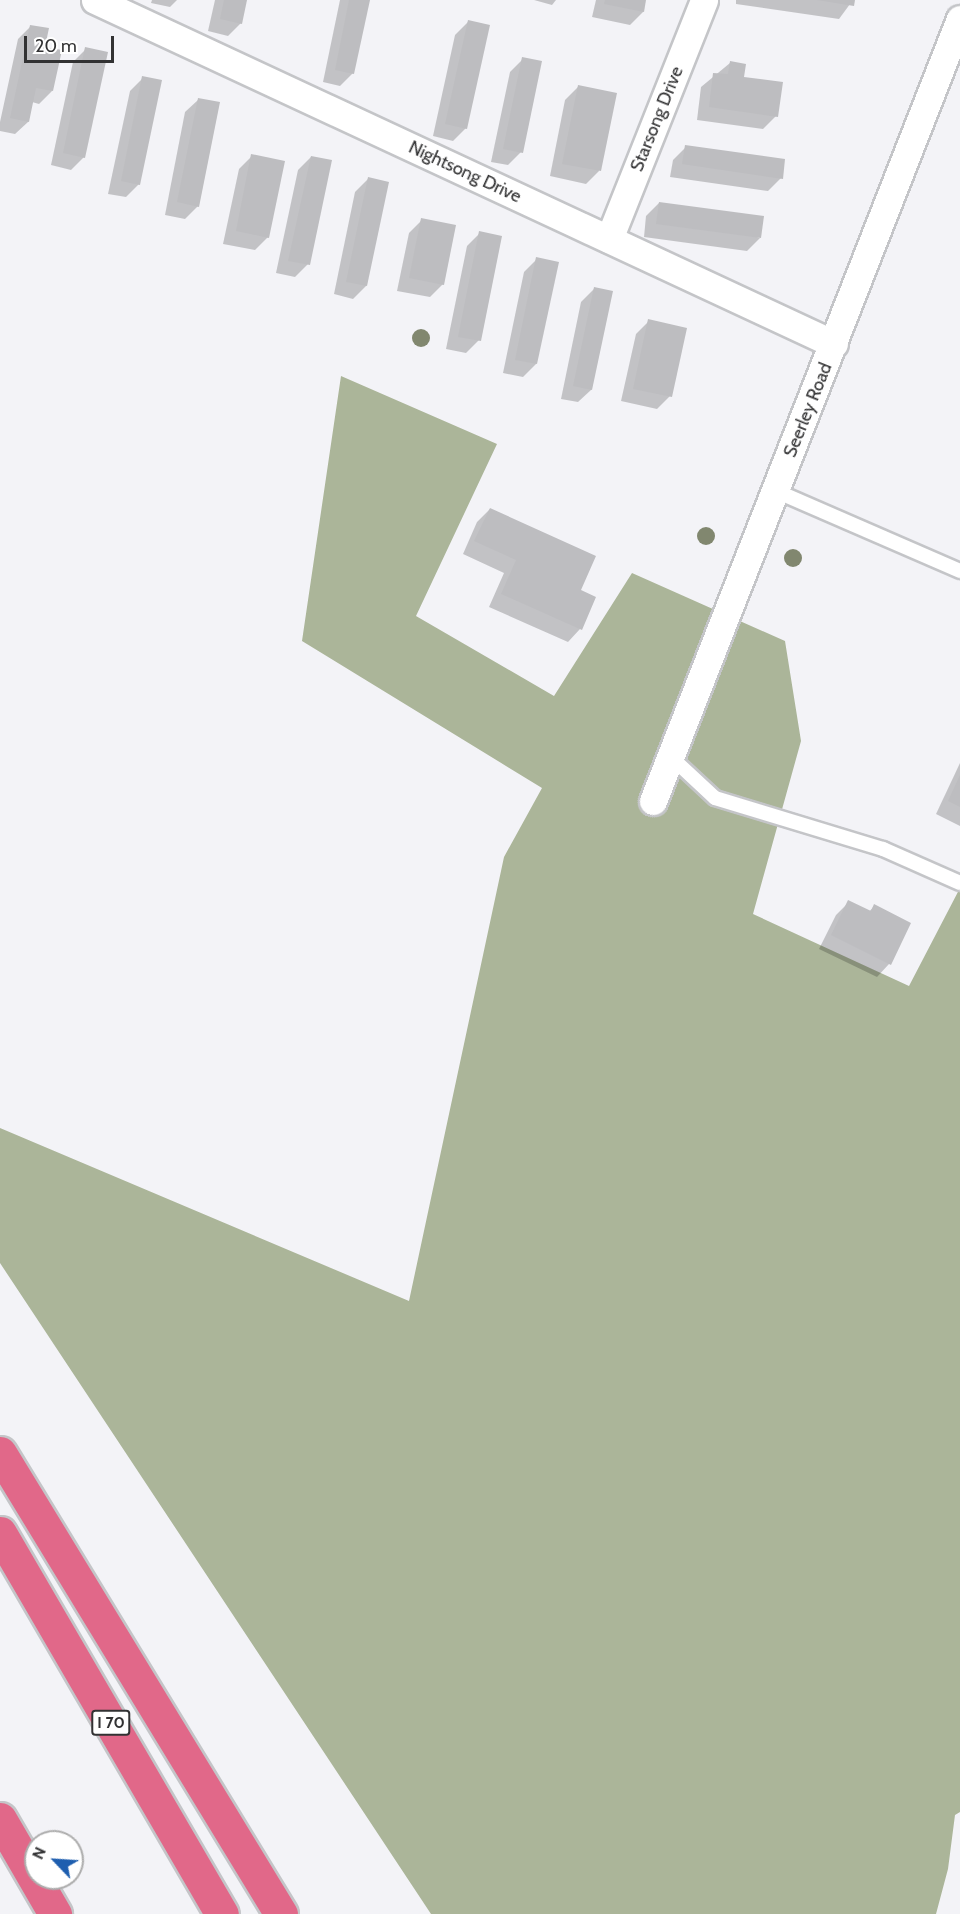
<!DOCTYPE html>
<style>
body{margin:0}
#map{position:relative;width:960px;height:1914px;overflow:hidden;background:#f3f3f7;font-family:Cabin,sans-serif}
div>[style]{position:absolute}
.forest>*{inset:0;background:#abb599}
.shadow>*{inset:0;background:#0003}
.building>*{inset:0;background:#bdbdc0}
.roads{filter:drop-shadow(2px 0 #c4c5c8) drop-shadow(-2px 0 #c4c5c8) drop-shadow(0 2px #c4c5c8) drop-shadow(0 -2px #c4c5c8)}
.lane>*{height:14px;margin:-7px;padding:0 7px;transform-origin:7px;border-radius:7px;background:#fff}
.street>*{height:27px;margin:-13.5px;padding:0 13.5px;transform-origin:13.5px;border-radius:13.5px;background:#fff}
.highway>*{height:33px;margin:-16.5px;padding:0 16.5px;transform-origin:16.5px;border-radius:16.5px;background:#e16889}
.trees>*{width:18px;height:18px;margin:-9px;border-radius:50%;background:#81876f}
span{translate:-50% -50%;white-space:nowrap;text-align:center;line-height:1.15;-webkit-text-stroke:5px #fff;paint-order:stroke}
.shield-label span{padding:2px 4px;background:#fff;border:2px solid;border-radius:4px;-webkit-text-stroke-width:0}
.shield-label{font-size:16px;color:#323233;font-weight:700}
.street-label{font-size:18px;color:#323233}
.north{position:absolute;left:24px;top:1830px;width:60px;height:60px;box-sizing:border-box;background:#fff;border:2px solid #adadad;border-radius:50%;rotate:295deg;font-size:16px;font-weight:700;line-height:24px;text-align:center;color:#323233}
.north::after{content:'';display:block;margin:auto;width:21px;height:27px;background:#1e5eaf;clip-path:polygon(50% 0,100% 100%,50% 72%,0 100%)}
.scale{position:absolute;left:24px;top:36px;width:90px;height:27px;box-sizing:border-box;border:3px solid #323233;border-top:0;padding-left:8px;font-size:18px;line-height:21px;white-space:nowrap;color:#323233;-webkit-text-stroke:4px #fff;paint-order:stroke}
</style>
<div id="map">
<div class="forest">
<div style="clip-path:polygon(341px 376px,497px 444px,416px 616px,554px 696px,632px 573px,785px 641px,801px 741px,753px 914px,909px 986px,960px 888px,960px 1812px,955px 1815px,948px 1869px,936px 1914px,431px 1914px,0 1263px,0 1128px,409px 1301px,504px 857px,542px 788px,302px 641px)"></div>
</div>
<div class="shadow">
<div style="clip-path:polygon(152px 0,177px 0,170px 7px,151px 3px)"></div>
<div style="clip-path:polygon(215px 0,246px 0,241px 23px,228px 36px,208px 31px)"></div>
<div style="clip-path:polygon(340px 0,368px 0,353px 73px,340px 86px,323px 82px)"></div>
<div style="clip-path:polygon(534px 0,556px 0,552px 5px)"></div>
<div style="clip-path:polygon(596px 0,645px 0,643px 12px,630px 25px,592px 17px)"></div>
<div style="clip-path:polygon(736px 0,853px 0,839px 19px,736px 4px)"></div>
<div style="clip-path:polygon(468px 22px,466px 128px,453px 141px,433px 136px,455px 35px)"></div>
<div style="clip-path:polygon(31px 26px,43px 48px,52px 91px,39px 104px,32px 102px,28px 122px,15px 134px,0 131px,0 122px,18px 39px)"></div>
<div style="clip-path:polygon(86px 49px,84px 157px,71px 170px,51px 165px,73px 62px)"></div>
<div style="clip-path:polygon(523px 59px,521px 152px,508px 165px,491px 162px,510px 72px)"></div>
<div style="clip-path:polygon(730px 63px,776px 116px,763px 129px,697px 120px,701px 87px)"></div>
<div style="clip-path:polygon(143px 78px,139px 184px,126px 197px,108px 194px,130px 91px)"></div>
<div style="clip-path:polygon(578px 87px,599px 171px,586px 184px,550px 176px,565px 100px)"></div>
<div style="clip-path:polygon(198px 100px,198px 206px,185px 219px,165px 215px,185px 112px)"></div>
<div style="clip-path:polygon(686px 147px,781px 178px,768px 191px,670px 177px,673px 160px)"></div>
<div style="clip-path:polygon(252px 156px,268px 237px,255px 250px,223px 244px,239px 169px)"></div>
<div style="clip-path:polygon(311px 157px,308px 264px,295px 277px,276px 273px,298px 170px)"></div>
<div style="clip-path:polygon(368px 179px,366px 286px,353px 299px,334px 294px,355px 192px)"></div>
<div style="clip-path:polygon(659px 203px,760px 238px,747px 251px,644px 237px,646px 216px)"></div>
<div style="clip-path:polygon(422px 220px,443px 284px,430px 297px,397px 291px,409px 233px)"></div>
<div style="clip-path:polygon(480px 233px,479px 340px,466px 353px,446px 349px,467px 246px)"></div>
<div style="clip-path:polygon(537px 259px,536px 364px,523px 377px,503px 373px,524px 272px)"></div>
<div style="clip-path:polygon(594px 289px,591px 390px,578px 402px,561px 399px,581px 302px)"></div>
<div style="clip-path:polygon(649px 321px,670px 396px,657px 409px,621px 401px,636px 334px)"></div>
<div style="clip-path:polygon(490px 509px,579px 591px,595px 598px,580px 629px,568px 642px,489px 607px,504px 573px,463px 554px,477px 522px)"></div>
<div style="clip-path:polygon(960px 763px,960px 826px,936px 814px)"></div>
<div style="clip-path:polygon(849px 902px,869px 912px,874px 906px,909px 924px,889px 964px,877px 977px,819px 949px,836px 915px)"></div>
</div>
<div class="building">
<div style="clip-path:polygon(224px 0,247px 0,242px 24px,220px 19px)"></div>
<div style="clip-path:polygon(349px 0,370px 0,354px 74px,335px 70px)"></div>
<div style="clip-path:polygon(605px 0,646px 0,644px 12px,604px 4px)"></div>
<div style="clip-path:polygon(817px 0,855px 0,854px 6px)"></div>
<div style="clip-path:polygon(468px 20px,490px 25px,467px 129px,445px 124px)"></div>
<div style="clip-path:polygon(30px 25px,49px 28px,45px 47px,62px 50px,53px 91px,36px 88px,29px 122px,10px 118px)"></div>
<div style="clip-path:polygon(85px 47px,108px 52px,85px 158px,63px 153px)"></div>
<div style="clip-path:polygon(522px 57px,542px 61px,523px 153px,503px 149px)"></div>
<div style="clip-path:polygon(730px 61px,746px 64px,744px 77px,783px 82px,778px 117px,709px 107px,713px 73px,728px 74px)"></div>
<div style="clip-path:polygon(142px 76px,162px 80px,140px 185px,121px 181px)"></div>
<div style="clip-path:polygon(578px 85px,617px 93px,601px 171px,562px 164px)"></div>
<div style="clip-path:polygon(198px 98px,220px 102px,199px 207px,177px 202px)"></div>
<div style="clip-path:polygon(685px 145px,785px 159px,783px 179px,682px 164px)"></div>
<div style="clip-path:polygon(251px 154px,285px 161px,269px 238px,236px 231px)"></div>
<div style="clip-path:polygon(311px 156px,332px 160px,310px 265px,288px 261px)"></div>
<div style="clip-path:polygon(368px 177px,389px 182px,367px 286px,346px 282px)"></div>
<div style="clip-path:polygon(659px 202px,764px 216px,761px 238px,656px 224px)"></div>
<div style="clip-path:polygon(421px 218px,456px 225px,444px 285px,409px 278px)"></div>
<div style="clip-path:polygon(479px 231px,502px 236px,481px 341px,458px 337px)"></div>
<div style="clip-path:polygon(536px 257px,559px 262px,537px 364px,515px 360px)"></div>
<div style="clip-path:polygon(594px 287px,613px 291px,592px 390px,573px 386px)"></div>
<div style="clip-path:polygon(648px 319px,687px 328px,672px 397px,633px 389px)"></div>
<div style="clip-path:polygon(490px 508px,596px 556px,581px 590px,596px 597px,582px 630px,501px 594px,516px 560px,474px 541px)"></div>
<div style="clip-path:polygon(960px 775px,960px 807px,948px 801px)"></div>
<div style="clip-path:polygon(848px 900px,871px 911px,874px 904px,911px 923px,891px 965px,831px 935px)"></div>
</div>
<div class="roads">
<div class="lane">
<div style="left:776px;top:491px;width:201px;rotate:23.5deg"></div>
<div style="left:671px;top:757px;width:60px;rotate:43deg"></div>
<div style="left:715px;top:798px;width:176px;rotate:16.9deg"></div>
<div style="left:883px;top:849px;width:84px;rotate:23.8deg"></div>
</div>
<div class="street">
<div style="left:95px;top:0;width:815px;rotate:24.96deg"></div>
<div style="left:609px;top:239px;width:257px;rotate:-68.3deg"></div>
<div style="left:653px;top:801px;width:840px;rotate:-68.57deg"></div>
</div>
<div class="highway">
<div style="left:0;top:1453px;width:540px;rotate:58.64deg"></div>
<div style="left:0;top:1533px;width:441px;rotate:59.8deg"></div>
<div style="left:0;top:1819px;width:110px;rotate:59.9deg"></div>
</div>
</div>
<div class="trees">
<div style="left:421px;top:338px"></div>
<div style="left:706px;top:536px"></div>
<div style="left:793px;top:558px"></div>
</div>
<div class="shield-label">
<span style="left:111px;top:1723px">I 70</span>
</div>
<div class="street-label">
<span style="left:657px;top:119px;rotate:-68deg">Starsong Drive</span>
<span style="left:465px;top:172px;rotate:25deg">Nightsong Drive</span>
<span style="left:808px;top:410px;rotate:-68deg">Seerley Road</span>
</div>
<div class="north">N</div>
<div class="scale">20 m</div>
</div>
